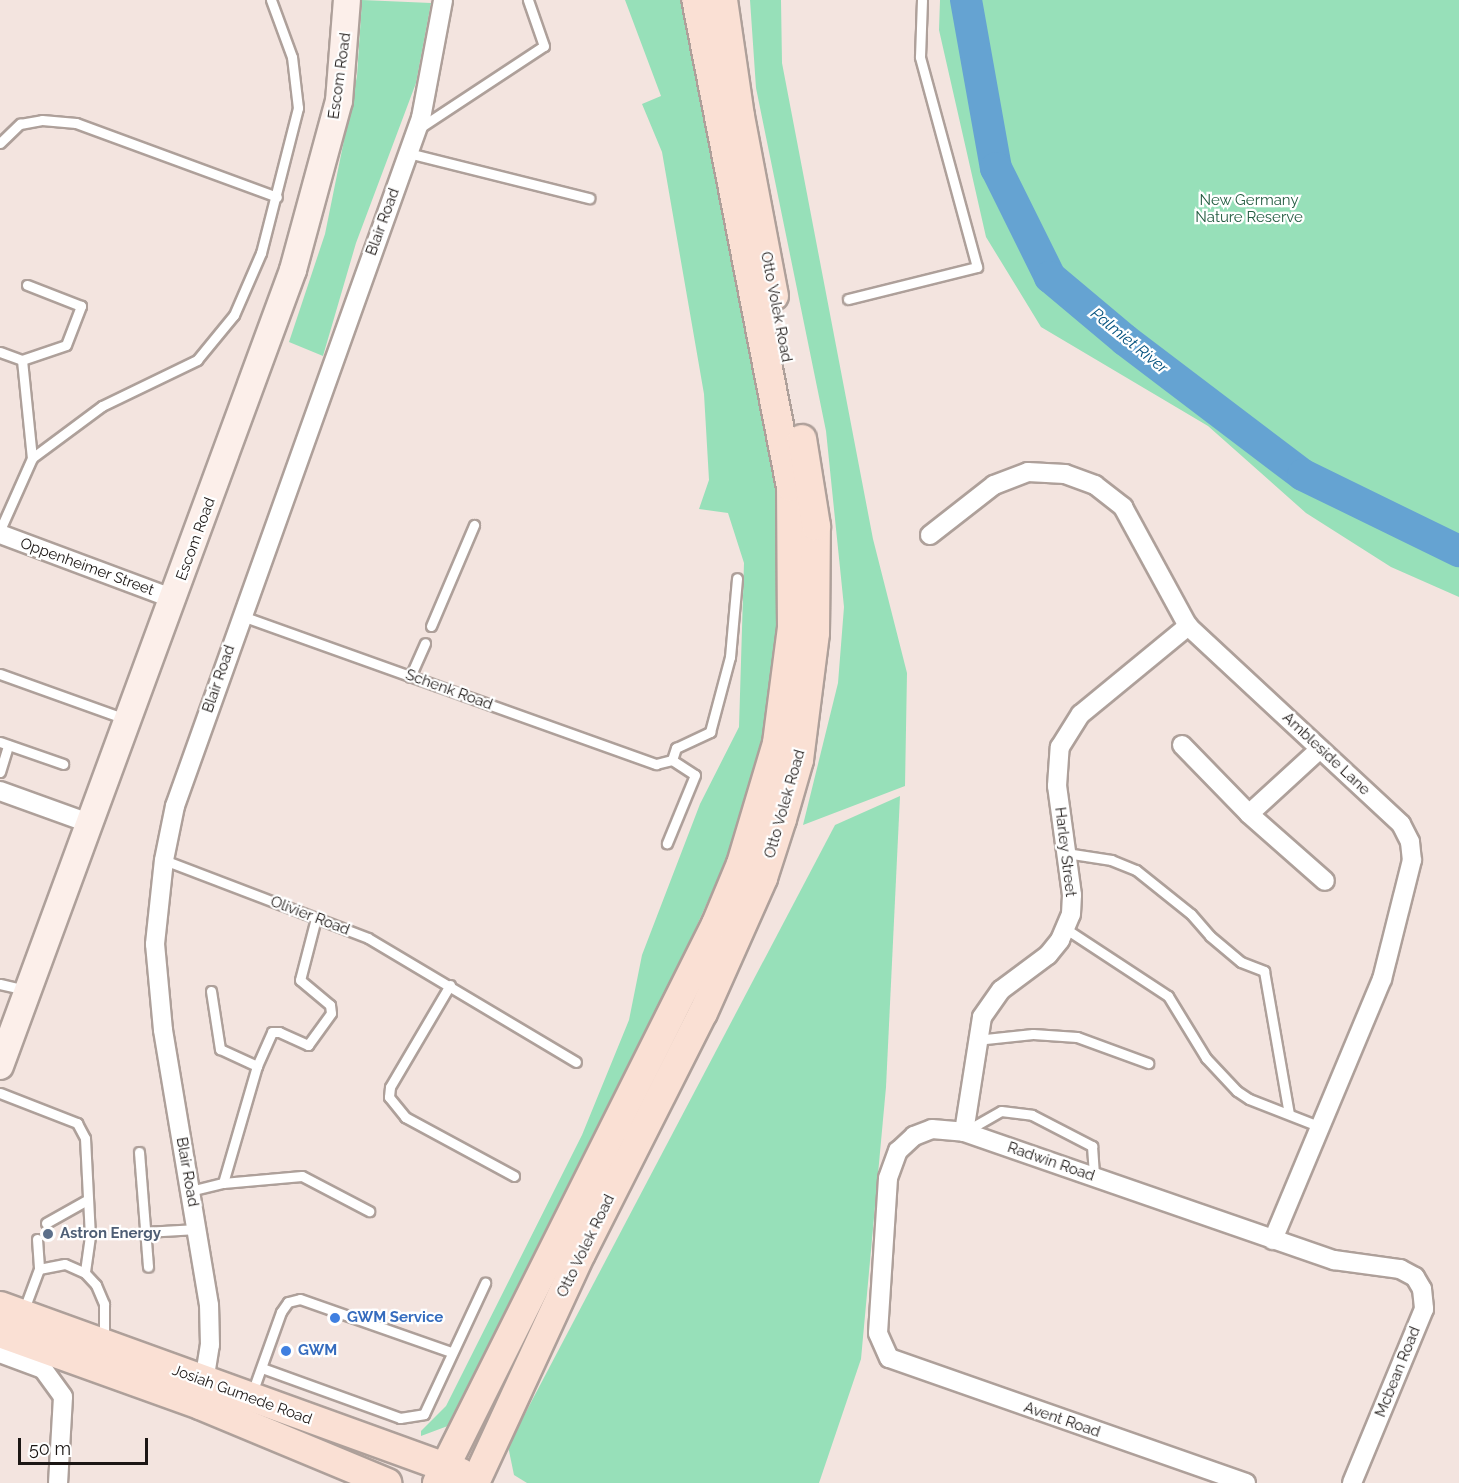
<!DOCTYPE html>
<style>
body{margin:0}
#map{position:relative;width:1459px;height:1483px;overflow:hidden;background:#f3e4df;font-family:Raleway,sans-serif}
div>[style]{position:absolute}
.green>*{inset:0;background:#97e0b9}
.river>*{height:32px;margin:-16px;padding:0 16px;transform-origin:16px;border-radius:16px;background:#65a3d2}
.roads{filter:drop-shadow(2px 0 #aea09a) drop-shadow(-2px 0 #aea09a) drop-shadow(0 2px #aea09a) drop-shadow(0 -2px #aea09a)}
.lane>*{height:9px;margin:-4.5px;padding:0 4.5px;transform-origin:4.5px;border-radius:4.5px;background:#fff}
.street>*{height:18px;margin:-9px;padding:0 9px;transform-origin:9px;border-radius:9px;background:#fff}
.secondary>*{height:26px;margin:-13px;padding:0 13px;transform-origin:13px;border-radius:13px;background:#fcefea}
.primary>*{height:28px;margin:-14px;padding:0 14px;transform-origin:14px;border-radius:14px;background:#fae0d4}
.dots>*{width:16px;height:16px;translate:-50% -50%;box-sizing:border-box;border:3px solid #fff;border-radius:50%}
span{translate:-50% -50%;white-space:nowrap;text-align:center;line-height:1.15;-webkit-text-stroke:4.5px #fff;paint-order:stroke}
.street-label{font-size:15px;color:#1b1614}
.park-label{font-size:15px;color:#245c41}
.service-label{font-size:15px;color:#4e5e75;font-weight:700}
.left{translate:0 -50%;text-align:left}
.shop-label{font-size:15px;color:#366cbe;font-weight:700}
.water-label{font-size:16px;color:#03517e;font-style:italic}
.scale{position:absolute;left:18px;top:1438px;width:130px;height:27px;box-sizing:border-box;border:3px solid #1b1614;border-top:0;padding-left:8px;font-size:18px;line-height:21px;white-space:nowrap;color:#1b1614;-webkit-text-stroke:4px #fff;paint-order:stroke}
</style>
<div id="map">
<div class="green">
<div style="clip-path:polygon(362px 0,431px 3px,416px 83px,356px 243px,323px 356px,289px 342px,325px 234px,357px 76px)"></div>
<div style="clip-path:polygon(625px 0,681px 0,775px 484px,782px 591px,773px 688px,757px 767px,733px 845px,689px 943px,453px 1424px,421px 1436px,421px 1431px,446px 1406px,582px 1135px,629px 1020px,642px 955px,700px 804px,739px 727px,744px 563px,728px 513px,699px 509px,709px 480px,704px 394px,662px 152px,642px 104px,661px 96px)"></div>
<div style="clip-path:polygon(750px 0,781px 0,782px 63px,873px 539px,907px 673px,905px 786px,803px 825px,838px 683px,844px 607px,826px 431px,756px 88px)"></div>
<div style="clip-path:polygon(940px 0,1459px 0,1459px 597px,1391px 567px,1306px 513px,1208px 426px,1041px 327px,986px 237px,939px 30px)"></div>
<div style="clip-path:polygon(900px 796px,886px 1087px,861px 1359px,819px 1483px,527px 1483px,514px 1475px,508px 1446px,835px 825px)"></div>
</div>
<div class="river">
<div style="left:966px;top:0;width:171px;rotate:79.9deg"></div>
<div style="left:996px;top:168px;width:122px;rotate:63.6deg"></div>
<div style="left:1050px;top:277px;width:98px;rotate:40deg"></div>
<div style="left:1125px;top:340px;width:223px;rotate:37.2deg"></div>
<div style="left:1303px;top:475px;width:174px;rotate:26deg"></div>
</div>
<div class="roads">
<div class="lane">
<div style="left:421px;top:127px;width:147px;rotate:-33.4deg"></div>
<div style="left:544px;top:46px;width:49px;rotate:-109.2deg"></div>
<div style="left:0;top:143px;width:28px;rotate:-44deg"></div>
<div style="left:20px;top:124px;width:22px;rotate:-10deg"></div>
<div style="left:42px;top:120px;width:34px;rotate:5deg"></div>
<div style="left:76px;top:123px;width:214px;rotate:20.2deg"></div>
<div style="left:408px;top:153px;width:187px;rotate:14deg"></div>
<div style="left:848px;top:299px;width:133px;rotate:-13.9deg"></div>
<div style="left:977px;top:267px;width:218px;rotate:-105.2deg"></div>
<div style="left:920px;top:57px;width:57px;rotate:-88deg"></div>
<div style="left:0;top:352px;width:23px;rotate:20deg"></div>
<div style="left:22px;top:360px;width:46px;rotate:-18.8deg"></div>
<div style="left:66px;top:345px;width:42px;rotate:-69deg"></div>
<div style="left:81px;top:306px;width:58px;rotate:-158.7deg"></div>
<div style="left:22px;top:360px;width:99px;rotate:84.2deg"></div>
<div style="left:0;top:530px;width:79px;rotate:-66deg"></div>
<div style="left:32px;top:458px;width:87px;rotate:-36.6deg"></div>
<div style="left:102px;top:406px;width:106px;rotate:-25.8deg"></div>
<div style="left:197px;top:360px;width:58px;rotate:-50.6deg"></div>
<div style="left:234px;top:315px;width:68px;rotate:-66.5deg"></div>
<div style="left:261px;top:253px;width:150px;rotate:-75.7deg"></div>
<div style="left:298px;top:108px;width:51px;rotate:-96.7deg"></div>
<div style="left:292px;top:57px;width:61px;rotate:-110.2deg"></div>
<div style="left:242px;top:616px;width:440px;rotate:19.7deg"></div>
<div style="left:656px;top:764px;width:16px;rotate:-14deg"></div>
<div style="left:672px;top:760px;width:27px;rotate:33deg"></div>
<div style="left:695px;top:775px;width:74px;rotate:112.4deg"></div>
<div style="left:431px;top:626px;width:110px;rotate:-66.9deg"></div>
<div style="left:0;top:674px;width:134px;rotate:19.7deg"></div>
<div style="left:410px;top:677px;width:37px;rotate:-66deg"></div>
<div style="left:0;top:742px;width:67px;rotate:19.2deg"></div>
<div style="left:672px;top:760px;width:13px;rotate:-72deg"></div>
<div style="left:676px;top:748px;width:38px;rotate:-25deg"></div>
<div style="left:710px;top:732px;width:78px;rotate:-75.1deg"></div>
<div style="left:730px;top:657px;width:79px;rotate:-84.9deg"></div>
<div style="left:0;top:772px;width:28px;rotate:-73deg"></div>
<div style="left:1066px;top:853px;width:46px;rotate:8.8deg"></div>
<div style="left:1111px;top:860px;width:27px;rotate:22deg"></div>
<div style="left:1136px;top:870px;width:70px;rotate:38.7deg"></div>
<div style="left:1191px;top:914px;width:29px;rotate:49deg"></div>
<div style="left:1210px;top:936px;width:40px;rotate:40deg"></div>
<div style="left:1241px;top:962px;width:25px;rotate:21deg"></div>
<div style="left:1264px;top:971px;width:145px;rotate:80.1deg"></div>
<div style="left:164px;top:860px;width:218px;rotate:20.9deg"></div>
<div style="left:368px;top:938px;width:242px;rotate:30.8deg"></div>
<div style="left:1066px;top:929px;width:122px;rotate:33.3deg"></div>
<div style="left:1168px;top:996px;width:73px;rotate:58.5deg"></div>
<div style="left:1206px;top:1058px;width:45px;rotate:46.8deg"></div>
<div style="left:1237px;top:1091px;width:14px;rotate:34deg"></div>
<div style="left:1249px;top:1099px;width:77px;rotate:21.3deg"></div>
<div style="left:0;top:984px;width:27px;rotate:13deg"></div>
<div style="left:450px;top:985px;width:118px;rotate:120.5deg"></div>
<div style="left:390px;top:1087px;width:10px;rotate:96deg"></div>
<div style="left:389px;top:1097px;width:26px;rotate:51deg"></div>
<div style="left:405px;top:1117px;width:124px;rotate:28.4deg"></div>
<div style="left:211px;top:991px;width:59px;rotate:81.2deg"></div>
<div style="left:220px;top:1049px;width:41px;rotate:24.7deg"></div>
<div style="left:976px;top:1040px;width:57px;rotate:-6deg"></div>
<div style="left:1033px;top:1034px;width:44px;rotate:3.9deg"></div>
<div style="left:1077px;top:1037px;width:76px;rotate:20.1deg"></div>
<div style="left:0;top:1093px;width:83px;rotate:21.3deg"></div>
<div style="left:77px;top:1123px;width:17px;rotate:62deg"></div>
<div style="left:85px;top:1138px;width:98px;rotate:87.1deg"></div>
<div style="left:90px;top:1236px;width:37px;rotate:98deg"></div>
<div style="left:966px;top:1131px;width:40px;rotate:-29.7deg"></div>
<div style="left:1001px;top:1111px;width:31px;rotate:7deg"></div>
<div style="left:1032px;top:1115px;width:68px;rotate:27.3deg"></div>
<div style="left:1092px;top:1146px;width:31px;rotate:86deg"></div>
<div style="left:139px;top:1152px;width:115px;rotate:85.5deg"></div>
<div style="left:223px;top:1183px;width:79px;rotate:-5.1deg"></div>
<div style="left:302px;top:1176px;width:76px;rotate:27.6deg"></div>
<div style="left:190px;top:1191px;width:34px;rotate:-14deg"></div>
<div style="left:223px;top:1183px;width:122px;rotate:-73.8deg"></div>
<div style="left:257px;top:1066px;width:37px;rotate:-66deg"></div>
<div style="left:272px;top:1032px;width:7px"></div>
<div style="left:279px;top:1032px;width:32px;rotate:24deg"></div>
<div style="left:308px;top:1045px;width:39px;rotate:-54deg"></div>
<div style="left:331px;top:1013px;width:8px;rotate:-97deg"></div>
<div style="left:330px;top:1005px;width:39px;rotate:-140deg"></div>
<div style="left:300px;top:980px;width:64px;rotate:-75.5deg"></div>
<div style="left:46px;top:1223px;width:47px;rotate:-29.3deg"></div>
<div style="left:145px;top:1232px;width:52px;rotate:-3.3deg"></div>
<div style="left:37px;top:1239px;width:30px;rotate:86deg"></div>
<div style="left:23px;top:1312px;width:46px;rotate:-69.6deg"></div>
<div style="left:39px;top:1269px;width:26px;rotate:-11deg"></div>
<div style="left:65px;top:1264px;width:22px;rotate:24deg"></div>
<div style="left:85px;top:1273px;width:16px;rotate:47deg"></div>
<div style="left:96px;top:1285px;width:21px;rotate:67deg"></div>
<div style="left:104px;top:1304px;width:37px;rotate:90deg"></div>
<div style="left:262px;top:1368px;width:147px;rotate:19.9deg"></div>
<div style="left:400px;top:1418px;width:24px;rotate:-9deg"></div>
<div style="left:424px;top:1414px;width:145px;rotate:-65deg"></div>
<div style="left:252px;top:1393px;width:86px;rotate:-70.3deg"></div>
<div style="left:281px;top:1312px;width:12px;rotate:-55deg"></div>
<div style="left:288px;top:1302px;width:12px;rotate:-14deg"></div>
<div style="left:300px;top:1299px;width:160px;rotate:19.3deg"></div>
</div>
<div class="street">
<div style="left:0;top:534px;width:186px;rotate:20.5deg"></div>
<div style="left:930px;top:535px;width:81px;rotate:-38deg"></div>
<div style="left:994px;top:485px;width:36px;rotate:-21deg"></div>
<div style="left:1028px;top:472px;width:37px;rotate:3deg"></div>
<div style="left:1065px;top:474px;width:32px;rotate:20deg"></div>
<div style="left:1095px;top:485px;width:36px;rotate:38deg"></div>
<div style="left:1123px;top:507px;width:136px;rotate:61.4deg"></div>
<div style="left:1188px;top:626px;width:291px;rotate:42.9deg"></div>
<div style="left:1401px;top:824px;width:20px;rotate:63deg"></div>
<div style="left:1410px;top:842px;width:18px;rotate:84deg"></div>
<div style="left:1412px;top:860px;width:123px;rotate:104.1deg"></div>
<div style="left:1382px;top:979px;width:283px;rotate:112.7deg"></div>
<div style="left:1182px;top:745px;width:96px;rotate:45.8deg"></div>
<div style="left:1249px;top:814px;width:101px;rotate:41.4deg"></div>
<div style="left:0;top:791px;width:95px;rotate:19.8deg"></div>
<div style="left:1249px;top:814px;width:96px;rotate:-42.5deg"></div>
<div style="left:964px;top:1132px;width:116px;rotate:-81.1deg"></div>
<div style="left:982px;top:1017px;width:33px;rotate:-55deg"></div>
<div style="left:1001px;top:990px;width:59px;rotate:-36.7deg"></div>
<div style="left:1048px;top:955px;width:19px;rotate:-51deg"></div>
<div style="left:1060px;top:940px;width:28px;rotate:-67deg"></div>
<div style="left:1071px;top:914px;width:19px;rotate:-87deg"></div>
<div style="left:1072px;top:895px;width:110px;rotate:-97.8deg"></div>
<div style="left:1057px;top:786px;width:39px;rotate:-86deg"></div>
<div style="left:1060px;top:747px;width:39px;rotate:-58deg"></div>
<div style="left:1081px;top:714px;width:139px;rotate:-39.4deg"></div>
<div style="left:0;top:1353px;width:46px;rotate:20.4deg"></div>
<div style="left:43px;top:1369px;width:34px;rotate:54deg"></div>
<div style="left:63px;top:1397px;width:86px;rotate:93.3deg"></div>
<div style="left:204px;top:1382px;width:37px;rotate:-81deg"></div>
<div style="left:210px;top:1345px;width:40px;rotate:-91.4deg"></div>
<div style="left:209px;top:1305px;width:279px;rotate:-99.5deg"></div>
<div style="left:163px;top:1030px;width:86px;rotate:-95.3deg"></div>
<div style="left:155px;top:944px;width:84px;rotate:-83.9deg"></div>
<div style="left:164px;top:860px;width:55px;rotate:-78.5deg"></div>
<div style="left:175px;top:806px;width:731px;rotate:-70.33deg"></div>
<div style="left:421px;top:118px;width:120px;rotate:-79.4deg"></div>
<div style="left:1246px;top:1483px;width:378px;rotate:-160.7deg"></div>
<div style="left:889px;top:1358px;width:27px;rotate:-114deg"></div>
<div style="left:878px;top:1333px;width:155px;rotate:-86.3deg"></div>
<div style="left:888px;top:1178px;width:29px;rotate:-70deg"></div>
<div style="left:898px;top:1151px;width:22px;rotate:-43deg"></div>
<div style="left:914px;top:1136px;width:19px;rotate:-21deg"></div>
<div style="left:932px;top:1129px;width:32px;rotate:5deg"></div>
<div style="left:964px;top:1132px;width:392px;rotate:19.1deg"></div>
<div style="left:1334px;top:1260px;width:67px;rotate:7.8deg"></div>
<div style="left:1400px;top:1269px;width:17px;rotate:28deg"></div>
<div style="left:1415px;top:1277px;width:14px;rotate:60deg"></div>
<div style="left:1422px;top:1289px;width:20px;rotate:84deg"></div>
<div style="left:1424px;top:1309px;width:188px;rotate:112.5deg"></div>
</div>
<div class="secondary">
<div style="left:0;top:1066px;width:848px;rotate:-69.79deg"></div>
<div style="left:293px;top:270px;width:175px;rotate:-74.8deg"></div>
<div style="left:339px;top:101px;width:101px;rotate:-85.5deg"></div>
</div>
<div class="primary">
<div style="left:723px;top:0;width:117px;rotate:81.7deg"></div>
<div style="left:740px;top:116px;width:183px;rotate:79.3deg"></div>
<div style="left:0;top:1306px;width:490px;rotate:19.9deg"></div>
<div style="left:0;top:1333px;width:213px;rotate:19.8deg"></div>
<div style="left:200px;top:1405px;width:203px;rotate:22.6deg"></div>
<div style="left:437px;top:1483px;width:625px;rotate:-63.48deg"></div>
<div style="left:716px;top:924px;width:65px;rotate:-67.4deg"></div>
<div style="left:741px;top:864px;width:126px;rotate:-73.4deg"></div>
<div style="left:777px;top:743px;width:117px;rotate:-82.6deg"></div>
<div style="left:792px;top:627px;width:140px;rotate:-90.4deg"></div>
<div style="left:791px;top:487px;width:496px;rotate:-101deg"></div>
<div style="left:475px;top:1483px;width:252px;rotate:-65.2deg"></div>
<div style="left:581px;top:1254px;width:270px;rotate:-63.2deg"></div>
<div style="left:703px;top:1013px;width:148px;rotate:-66deg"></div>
<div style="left:763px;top:878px;width:62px;rotate:-72.1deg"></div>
<div style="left:782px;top:819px;width:61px;rotate:-73.9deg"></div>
<div style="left:799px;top:760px;width:128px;rotate:-82.8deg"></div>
<div style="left:815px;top:633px;width:107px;rotate:-89.5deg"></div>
<div style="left:816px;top:526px;width:88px;rotate:-99.1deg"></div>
</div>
</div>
<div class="dots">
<div style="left:48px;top:1234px;background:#5c6f8a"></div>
<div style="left:335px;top:1318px;background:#3f7fe0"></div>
<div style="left:286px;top:1351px;background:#3f7fe0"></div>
</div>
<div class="street-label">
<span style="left:340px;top:76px;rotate:-82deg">Escom Road</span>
<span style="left:383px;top:222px;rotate:-70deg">Blair Road</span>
<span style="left:776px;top:307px;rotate:79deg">Otto Volek Road</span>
<span style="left:196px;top:539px;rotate:-70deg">Escom Road</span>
<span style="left:87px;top:567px;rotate:20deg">Oppenheimer Street</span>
<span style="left:219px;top:679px;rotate:-71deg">Blair Road</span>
<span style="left:449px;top:690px;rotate:20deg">Schenk Road</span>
<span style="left:1326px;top:754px;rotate:43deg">Ambleside Lane</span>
<span style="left:785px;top:804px;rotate:-74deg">Otto Volek Road</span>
<span style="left:1065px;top:852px;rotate:83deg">Harley Street</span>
<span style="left:310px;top:916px;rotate:21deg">Olivier Road</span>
<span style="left:1051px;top:1162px;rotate:19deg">Radwin Road</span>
<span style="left:187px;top:1172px;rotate:80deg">Blair Road</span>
<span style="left:586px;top:1246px;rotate:-64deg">Otto Volek Road</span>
<span style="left:1398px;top:1372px;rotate:-68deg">Mcbean Road</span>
<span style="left:242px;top:1395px;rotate:20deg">Josiah Gumede Road</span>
<span style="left:1062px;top:1420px;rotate:19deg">Avent Road</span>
</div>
<div class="park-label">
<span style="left:1249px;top:209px">New Germany<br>Nature Reserve</span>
</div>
<div class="service-label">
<span class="left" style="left:60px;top:1234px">Astron Energy</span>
</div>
<div class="shop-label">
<span class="left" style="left:347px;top:1318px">GWM Service</span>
<span class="left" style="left:298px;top:1351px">GWM</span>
</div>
<div class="water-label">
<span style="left:1129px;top:341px;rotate:39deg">Palmiet River</span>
</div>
<div class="scale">50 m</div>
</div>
